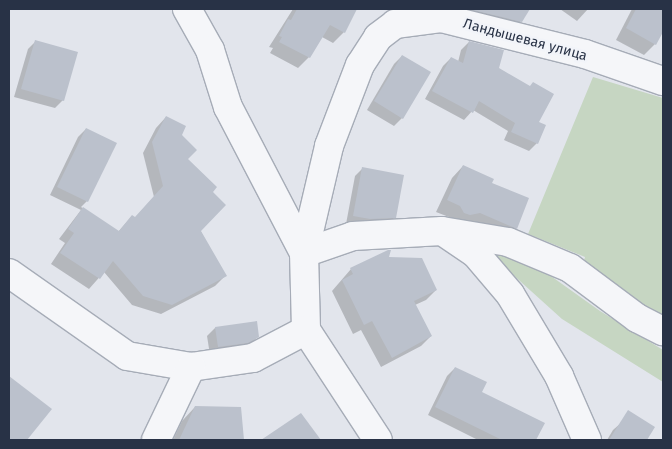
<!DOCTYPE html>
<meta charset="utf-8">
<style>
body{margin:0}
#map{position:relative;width:672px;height:449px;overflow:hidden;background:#e2e5ec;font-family:"Fira Sans",sans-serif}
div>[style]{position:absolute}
.green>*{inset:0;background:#c6d6c2}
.shadow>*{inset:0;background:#0003}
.building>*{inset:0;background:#bbc1cc}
.roads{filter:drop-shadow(1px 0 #a6acb7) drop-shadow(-1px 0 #a6acb7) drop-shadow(0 1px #a6acb7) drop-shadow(0 -1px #a6acb7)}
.minor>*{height:28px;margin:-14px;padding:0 14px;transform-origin:14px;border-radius:14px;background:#f5f6f9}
span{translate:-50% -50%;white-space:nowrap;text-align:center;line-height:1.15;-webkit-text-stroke:5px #f2f4f9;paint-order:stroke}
.street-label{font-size:14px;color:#283246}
.frame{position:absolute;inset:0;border:10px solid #283246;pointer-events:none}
</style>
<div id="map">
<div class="green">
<div style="clip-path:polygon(593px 77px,663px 98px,663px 321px,581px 272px,585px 257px,528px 234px)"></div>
<div style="clip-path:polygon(481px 246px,541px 269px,600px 311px,663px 350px,663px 382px,562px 319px)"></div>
</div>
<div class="shadow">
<div style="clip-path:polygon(293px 9px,356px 9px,344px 32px,333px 43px,322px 37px,309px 57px,298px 68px,270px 53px,273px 48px,269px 47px)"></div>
<div style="clip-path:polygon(428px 9px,528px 9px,521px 21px,511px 31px)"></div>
<div style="clip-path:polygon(560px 9px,588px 9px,577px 21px)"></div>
<div style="clip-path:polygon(632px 9px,663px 9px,663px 29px,655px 44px,644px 55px,616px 40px)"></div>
<div style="clip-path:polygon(36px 41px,63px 100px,55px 108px,14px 97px,28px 49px)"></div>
<div style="clip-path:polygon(469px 42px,497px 69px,537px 143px,529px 151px,504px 140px,508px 131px,473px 110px,464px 120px,425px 99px,443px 66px,451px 58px,458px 62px,461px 50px)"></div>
<div style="clip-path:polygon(402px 56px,402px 118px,394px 126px,367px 110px,394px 64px)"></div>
<div style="clip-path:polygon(166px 117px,180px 136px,186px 159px,211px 192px,200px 230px,225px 276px,215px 286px,161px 314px,132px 305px,104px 272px,89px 289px,51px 264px,65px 243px,59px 239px,81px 210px,50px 195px,78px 137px,86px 129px,87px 201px,81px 207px,118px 232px,132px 216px,135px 218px,154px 197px,143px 153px,156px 128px)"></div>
<div style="clip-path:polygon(463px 166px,490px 183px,516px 228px,504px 240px,452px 224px,449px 217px,436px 212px,452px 178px)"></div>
<div style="clip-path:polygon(363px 168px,395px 217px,387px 225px,346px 224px,355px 176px)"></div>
<div style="clip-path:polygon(351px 269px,436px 290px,426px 300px,415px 305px,431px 336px,421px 346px,381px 367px,361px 330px,353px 334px,332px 291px)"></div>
<div style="clip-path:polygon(215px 328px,258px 336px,250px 345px,210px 355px,207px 336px)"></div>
<div style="clip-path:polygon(455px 368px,480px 392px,543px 424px,535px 440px,478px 440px,428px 415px,447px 376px)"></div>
<div style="clip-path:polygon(15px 382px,50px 409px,25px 440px,9px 440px,9px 388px)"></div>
<div style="clip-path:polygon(195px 407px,240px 408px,243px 440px,173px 440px,182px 421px)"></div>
<div style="clip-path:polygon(301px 414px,319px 440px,263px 440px)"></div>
<div style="clip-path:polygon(621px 423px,635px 440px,607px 440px,613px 430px)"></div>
</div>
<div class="building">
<div style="clip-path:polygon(297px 9px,357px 9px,345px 33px,330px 25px,310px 58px,279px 42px,282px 37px,279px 36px,288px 19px,291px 20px)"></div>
<div style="clip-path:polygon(468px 9px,530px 9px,522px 22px)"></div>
<div style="clip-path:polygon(636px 9px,663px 9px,663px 32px,656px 45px,626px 28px)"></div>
<div style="clip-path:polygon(35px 40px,78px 52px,64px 101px,21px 89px)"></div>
<div style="clip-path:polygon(469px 41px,504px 50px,499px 68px,530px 86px,533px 82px,554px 94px,539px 122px,546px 125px,538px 144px,511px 132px,515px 123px,479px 101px,473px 113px,432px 91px,451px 57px,463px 63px)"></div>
<div style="clip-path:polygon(402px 55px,431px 72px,403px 119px,374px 101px)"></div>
<div style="clip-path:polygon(166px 116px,186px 126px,182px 135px,197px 150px,188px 159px,217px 187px,213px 192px,226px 205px,201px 231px,227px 276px,172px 305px,143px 296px,113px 261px,100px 279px,60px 253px,74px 233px,68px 229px,83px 207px,119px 231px,132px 215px,135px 217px,163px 186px,152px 142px)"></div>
<div style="clip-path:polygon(86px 128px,117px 143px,88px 202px,57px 187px)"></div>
<div style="clip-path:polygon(463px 165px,494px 179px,492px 183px,529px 198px,517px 229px,480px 213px,470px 215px,464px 213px,460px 206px,447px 200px)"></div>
<div style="clip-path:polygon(362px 167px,404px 175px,396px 218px,370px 219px,353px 216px)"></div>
<div style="clip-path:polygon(388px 250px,391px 250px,389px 257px,422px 258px,437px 290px,414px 301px,432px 336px,392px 358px,372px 321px,364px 325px,342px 280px,353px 274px,350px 268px)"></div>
<div style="clip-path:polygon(257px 321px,259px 337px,248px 343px,218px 347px,215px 327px)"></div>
<div style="clip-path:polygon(455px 367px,487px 382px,482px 392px,545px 423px,536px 440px,502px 440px,435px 407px)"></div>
<div style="clip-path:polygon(9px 376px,52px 409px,27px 440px,9px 440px)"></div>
<div style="clip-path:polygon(195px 406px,241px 407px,244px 440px,179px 440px)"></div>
<div style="clip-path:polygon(628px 410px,655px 427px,647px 440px,609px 440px)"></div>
<div style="clip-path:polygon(301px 413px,321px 440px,261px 440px)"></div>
</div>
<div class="roads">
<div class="minor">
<div style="left:187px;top:9px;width:47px;rotate:60.7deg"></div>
<div style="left:210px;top:50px;width:60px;rotate:72.5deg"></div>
<div style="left:228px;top:107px;width:165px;rotate:62.5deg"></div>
<div style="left:304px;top:253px;width:77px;rotate:88.5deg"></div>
<div style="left:306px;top:330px;width:131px;rotate:56.8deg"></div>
<div style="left:448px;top:235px;width:32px;rotate:34deg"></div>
<div style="left:475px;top:253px;width:54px;rotate:49.5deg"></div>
<div style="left:510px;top:294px;width:96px;rotate:59.1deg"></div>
<div style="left:559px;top:376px;width:70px;rotate:66.4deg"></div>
<div style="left:304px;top:253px;width:110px;rotate:-76.8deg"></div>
<div style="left:329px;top:146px;width:87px;rotate:-69.1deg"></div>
<div style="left:360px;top:65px;width:33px;rotate:-57deg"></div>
<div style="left:378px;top:37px;width:21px;rotate:-37deg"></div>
<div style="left:395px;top:24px;width:46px;rotate:-7.4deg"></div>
<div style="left:441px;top:18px;width:148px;rotate:14deg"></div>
<div style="left:585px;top:54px;width:83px;rotate:19.1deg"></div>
<div style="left:304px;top:253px;width:52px;rotate:-19.1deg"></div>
<div style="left:353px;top:236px;width:89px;rotate:-3.2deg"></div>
<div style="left:442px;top:231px;width:67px;rotate:9.5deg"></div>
<div style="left:508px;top:242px;width:67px;rotate:22.8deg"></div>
<div style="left:570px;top:268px;width:84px;rotate:36.7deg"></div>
<div style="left:637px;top:318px;width:29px;rotate:27deg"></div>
<div style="left:9px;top:273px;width:144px;rotate:35.1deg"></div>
<div style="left:127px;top:356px;width:65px;rotate:9.8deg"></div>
<div style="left:191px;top:367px;width:63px;rotate:-8.3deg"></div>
<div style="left:253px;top:358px;width:60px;rotate:-27.8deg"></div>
<div style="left:156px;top:440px;width:81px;rotate:-64.4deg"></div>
</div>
</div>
<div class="street-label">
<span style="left:525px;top:40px;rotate:15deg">Ландышевая улица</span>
</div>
<div class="frame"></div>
</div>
